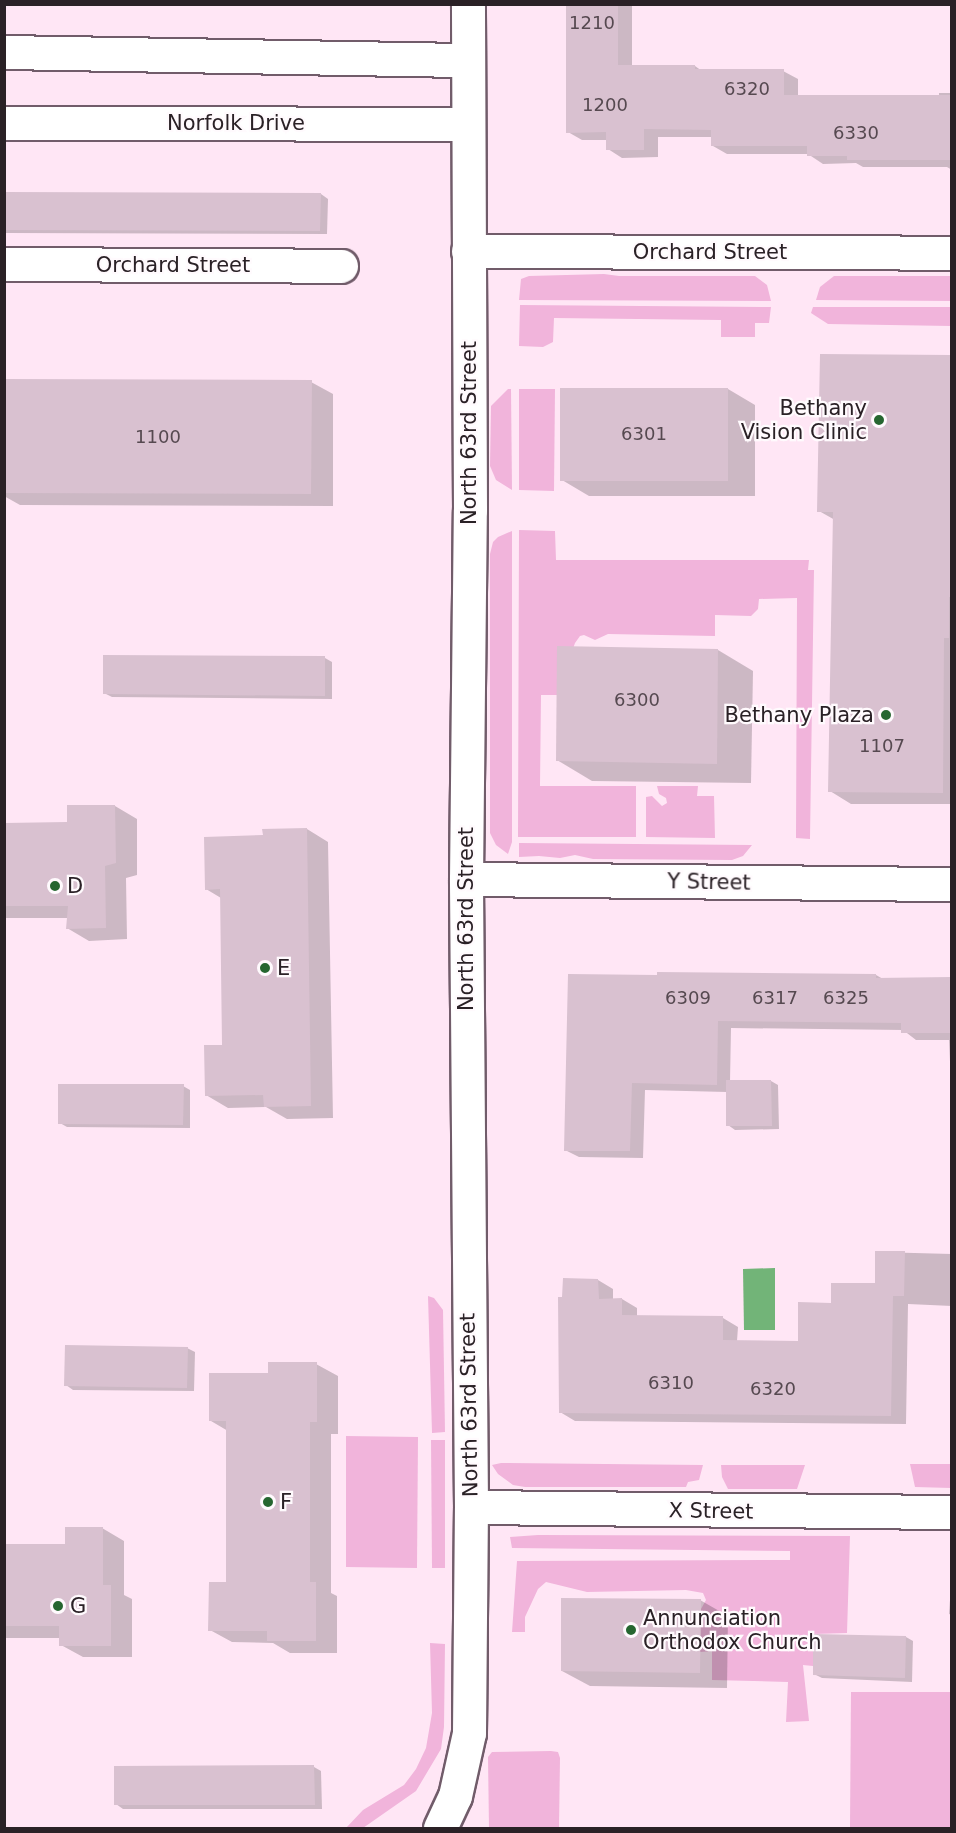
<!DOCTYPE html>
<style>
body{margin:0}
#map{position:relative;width:956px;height:1833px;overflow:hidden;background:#ffe6f5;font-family:"DejaVu Sans",sans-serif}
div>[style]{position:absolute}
.green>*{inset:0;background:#f1b4db}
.water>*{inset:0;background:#72b478}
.shadow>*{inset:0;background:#0003}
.building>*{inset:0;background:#d9c1d0}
.roads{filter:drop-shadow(2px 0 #715c6a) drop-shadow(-2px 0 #715c6a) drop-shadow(0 2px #715c6a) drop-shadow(0 -2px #715c6a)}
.minor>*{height:33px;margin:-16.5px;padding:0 16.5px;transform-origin:16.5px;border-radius:16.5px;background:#fff}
.dots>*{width:16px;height:16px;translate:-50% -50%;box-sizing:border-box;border:3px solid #fffafd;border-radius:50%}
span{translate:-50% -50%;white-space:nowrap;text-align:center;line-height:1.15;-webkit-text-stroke:4.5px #fffafd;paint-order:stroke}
.number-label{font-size:18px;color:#564950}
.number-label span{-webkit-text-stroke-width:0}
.street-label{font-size:21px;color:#2a2126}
.poi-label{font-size:21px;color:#2a2126}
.right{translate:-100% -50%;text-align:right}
.left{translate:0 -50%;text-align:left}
.frame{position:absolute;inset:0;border:6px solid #2a2126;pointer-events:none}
</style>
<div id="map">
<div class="green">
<div style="clip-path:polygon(604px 274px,619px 276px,755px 276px,767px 285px,771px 301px,519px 300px,521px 279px,529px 276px)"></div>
<div style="clip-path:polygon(834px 276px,951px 276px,951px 301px,816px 300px,820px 287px)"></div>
<div style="clip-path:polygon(520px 305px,771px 307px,769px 323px,755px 323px,755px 337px,721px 337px,721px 320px,554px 318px,553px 342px,543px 347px,519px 346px)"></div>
<div style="clip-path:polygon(813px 307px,951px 307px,951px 326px,828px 324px,811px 313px)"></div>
<div style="clip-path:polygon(508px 389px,511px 389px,512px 490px,496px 480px,490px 466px,491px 406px)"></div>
<div style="clip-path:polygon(519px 389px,555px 389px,554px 491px,519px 490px)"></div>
<div style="clip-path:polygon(519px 530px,555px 531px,556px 560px,809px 560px,808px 570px,814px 570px,810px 839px,796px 838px,797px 598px,759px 599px,758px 609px,751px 616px,715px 615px,715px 636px,608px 634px,595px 640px,584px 635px,580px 636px,575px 643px,557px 695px,541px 695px,540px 786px,636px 786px,636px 837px,518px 837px)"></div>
<div style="clip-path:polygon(512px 531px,512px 842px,508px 854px,496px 845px,490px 833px,490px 554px,493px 542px,498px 537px)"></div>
<div style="clip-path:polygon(657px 786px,698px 786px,697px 796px,714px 796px,715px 838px,646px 837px,646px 797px,652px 796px,662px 806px,667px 803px,666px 798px,659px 794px)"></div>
<div style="clip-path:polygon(519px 843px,752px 845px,743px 856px,732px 860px,593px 859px,575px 855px,560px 858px,539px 856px,519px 857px)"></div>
<div style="clip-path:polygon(428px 1296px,434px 1298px,443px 1310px,445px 1432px,432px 1433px)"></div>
<div style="clip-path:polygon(346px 1436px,418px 1437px,417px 1568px,346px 1567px)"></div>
<div style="clip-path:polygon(431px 1440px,445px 1440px,445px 1568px,432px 1568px)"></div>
<div style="clip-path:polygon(501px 1463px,703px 1465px,699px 1480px,688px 1482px,686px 1487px,525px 1487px,513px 1485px,498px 1474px,492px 1465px)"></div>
<div style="clip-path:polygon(910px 1464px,951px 1464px,951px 1488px,915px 1487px)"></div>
<div style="clip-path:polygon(721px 1465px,805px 1465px,797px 1489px,728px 1489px,722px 1477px)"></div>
<div style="clip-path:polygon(538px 1535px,850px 1536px,847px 1633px,813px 1634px,813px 1666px,803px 1665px,809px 1721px,786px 1722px,788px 1682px,712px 1680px,712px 1651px,700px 1652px,701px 1609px,706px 1600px,703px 1593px,686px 1590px,587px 1592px,546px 1582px,538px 1589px,525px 1617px,525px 1632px,512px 1632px,517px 1561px,790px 1560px,790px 1551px,512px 1548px,510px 1537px)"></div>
<div style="clip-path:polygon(430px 1643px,445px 1644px,444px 1727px,441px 1749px,416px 1791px,363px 1828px,346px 1828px,363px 1810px,404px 1785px,416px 1769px,426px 1748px,432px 1713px)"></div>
<div style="clip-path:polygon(851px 1692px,951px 1692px,951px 1828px,850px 1828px)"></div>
<div style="clip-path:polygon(551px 1751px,558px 1752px,560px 1758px,559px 1828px,489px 1828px,488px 1757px,492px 1752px)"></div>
</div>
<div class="water">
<div style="clip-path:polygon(775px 1268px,775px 1330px,744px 1330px,743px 1269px)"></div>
</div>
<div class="shadow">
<div style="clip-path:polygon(567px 4px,632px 4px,632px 66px,695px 66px,702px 71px,783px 71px,798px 79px,798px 96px,939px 96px,939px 93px,952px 93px,952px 170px,947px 167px,863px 167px,856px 163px,823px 164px,808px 154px,727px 154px,713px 146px,713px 137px,658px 137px,658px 157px,622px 158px,608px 149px,608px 140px,582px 140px,568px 132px)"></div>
<div style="clip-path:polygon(4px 193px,321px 194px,328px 199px,327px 234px,4px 233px)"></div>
<div style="clip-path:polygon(821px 355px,952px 357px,952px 804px,851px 804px,830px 791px,835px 520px,819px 511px)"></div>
<div style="clip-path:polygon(4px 380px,311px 382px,333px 394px,333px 506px,20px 505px,4px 496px)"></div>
<div style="clip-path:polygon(562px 389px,728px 389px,755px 405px,755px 496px,589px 496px,562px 480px)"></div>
<div style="clip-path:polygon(559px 648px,718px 650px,753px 671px,751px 783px,592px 781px,557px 760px)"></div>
<div style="clip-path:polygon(325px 658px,332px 662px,332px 699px,112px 697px,104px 693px)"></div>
<div style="clip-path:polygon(115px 806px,137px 819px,137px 875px,126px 878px,127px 939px,89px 941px,67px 928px,68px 918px,4px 918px,4px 824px,69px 824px)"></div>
<div style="clip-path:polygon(307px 829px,328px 842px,333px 1118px,287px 1119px,266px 1107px,228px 1108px,206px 1095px,224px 1047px,221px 898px,206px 889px,264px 837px)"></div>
<div style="clip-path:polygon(876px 975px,883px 979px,952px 978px,952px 1106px,949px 1040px,916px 1040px,903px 1030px,731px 1028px,730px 1082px,771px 1081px,778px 1085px,779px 1129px,735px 1130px,728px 1125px,727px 1092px,645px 1090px,643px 1158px,579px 1157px,565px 1150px,569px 976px)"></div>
<div style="clip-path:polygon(183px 1086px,190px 1090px,190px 1128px,67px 1127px,60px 1123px)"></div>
<div style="clip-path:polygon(877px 1252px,952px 1254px,952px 1306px,908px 1304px,906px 1424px,575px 1421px,560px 1412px,598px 1280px,613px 1289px,613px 1300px,622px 1299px,637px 1308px,637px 1316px,723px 1318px,738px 1327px,737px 1341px,799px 1342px,832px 1304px,876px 1284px)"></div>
<div style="clip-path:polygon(187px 1348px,195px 1352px,194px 1391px,73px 1390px,66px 1385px)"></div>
<div style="clip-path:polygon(316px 1364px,338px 1376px,338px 1434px,331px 1434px,331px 1593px,337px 1596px,337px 1653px,290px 1653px,273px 1643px,232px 1642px,210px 1630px,228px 1584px,228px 1431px,211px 1421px,269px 1375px)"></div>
<div style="clip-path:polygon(102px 1528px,124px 1541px,124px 1595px,132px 1599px,132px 1657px,83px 1657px,61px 1645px,61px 1638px,4px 1638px,4px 1545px,67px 1545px)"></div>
<div style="clip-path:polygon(952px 1571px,952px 1615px,949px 1614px)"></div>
<div style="clip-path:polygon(700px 1600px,728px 1616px,727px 1688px,590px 1686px,562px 1671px)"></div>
<div style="clip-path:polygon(906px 1637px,913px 1641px,912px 1682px,822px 1678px,814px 1674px)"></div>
<div style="clip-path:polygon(314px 1767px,321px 1771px,322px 1809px,123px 1809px,116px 1804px)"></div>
</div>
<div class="building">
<div style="clip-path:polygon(566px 4px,618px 4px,618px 65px,695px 65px,695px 69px,784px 69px,784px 95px,951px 95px,951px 160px,847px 160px,847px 156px,807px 156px,807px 146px,711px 146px,711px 130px,644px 129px,644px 150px,606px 150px,606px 132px,566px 133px)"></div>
<div style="clip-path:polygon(4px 192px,321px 193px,320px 231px,4px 230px)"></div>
<div style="clip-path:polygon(820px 354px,951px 355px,951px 597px,949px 597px,949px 638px,944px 638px,943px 793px,828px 792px,833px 512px,817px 512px)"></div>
<div style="clip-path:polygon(4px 379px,312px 380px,311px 494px,4px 493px)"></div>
<div style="clip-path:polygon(560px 388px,728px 388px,728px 481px,560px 481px)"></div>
<div style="clip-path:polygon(557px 646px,718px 649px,717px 764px,556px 761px)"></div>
<div style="clip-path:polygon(103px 655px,325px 656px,325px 696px,103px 694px)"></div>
<div style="clip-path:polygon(67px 805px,115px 805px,116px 863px,105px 866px,106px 928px,66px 929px,68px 906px,4px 906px,4px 823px,67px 822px)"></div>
<div style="clip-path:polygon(307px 828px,311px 1106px,264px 1107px,263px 1095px,205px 1096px,204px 1045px,222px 1045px,220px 889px,205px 890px,204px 837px,263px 835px,262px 829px)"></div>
<div style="clip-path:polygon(657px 972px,876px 974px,876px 978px,951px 977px,951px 1033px,901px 1033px,901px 1023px,718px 1021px,717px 1085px,632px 1083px,630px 1151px,564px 1151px,568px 974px,657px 975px)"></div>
<div style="clip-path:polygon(726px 1080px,771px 1080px,772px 1126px,726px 1126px)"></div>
<div style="clip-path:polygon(58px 1084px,184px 1084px,183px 1125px,58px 1124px)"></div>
<div style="clip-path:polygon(875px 1251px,905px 1251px,904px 1296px,893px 1296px,891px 1416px,559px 1413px,558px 1297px,562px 1297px,563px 1278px,598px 1279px,599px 1299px,622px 1298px,622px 1315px,723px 1316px,723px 1340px,798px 1341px,798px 1302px,831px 1303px,831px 1283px,875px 1283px)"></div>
<div style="clip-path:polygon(65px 1345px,188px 1347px,187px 1388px,64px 1386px)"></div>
<div style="clip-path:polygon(268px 1362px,317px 1362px,317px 1422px,310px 1422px,310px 1582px,316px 1582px,316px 1641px,267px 1641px,267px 1631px,208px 1631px,209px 1582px,226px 1582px,226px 1421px,209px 1421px,209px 1373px,268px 1373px)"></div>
<div style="clip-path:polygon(65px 1527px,103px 1527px,103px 1585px,111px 1585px,111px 1646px,59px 1646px,59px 1626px,4px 1626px,4px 1544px,65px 1544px)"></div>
<div style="clip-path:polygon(561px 1598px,701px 1599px,700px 1673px,561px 1671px)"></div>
<div style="clip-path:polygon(813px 1634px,906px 1636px,905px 1678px,813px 1675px)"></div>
<div style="clip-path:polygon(314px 1765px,315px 1805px,114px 1805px,114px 1766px)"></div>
</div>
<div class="roads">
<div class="minor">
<div style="left:4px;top:52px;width:463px;rotate:1deg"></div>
<div style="left:4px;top:123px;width:464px;rotate:0.1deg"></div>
<div style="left:468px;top:251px;width:484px;rotate:0.2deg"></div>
<div style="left:4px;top:264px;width:337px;rotate:0.3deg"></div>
<div style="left:466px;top:879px;width:486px;rotate:0.6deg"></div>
<div style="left:471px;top:1507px;width:481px;rotate:0.6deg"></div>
<div style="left:440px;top:1828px;width:35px;rotate:-65deg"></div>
<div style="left:455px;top:1796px;width:65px;rotate:-77.5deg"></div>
<div style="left:469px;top:1733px;width:226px;rotate:-89.5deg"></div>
<div style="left:471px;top:1507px;width:628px;rotate:-90.46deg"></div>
<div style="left:466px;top:879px;width:369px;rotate:-89.4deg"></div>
<div style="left:470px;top:510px;width:506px;rotate:-90.23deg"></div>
</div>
</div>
<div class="dots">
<div style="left:879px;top:420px;background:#266630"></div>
<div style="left:886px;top:715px;background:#266630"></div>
<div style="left:55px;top:886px;background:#266630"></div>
<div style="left:265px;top:968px;background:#266630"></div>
<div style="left:268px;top:1502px;background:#266630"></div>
<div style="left:58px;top:1606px;background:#266630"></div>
<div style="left:631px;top:1630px;background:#266630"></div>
</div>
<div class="number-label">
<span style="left:592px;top:23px">1210</span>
<span style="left:747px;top:89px">6320</span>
<span style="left:605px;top:105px">1200</span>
<span style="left:856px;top:133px">6330</span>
<span style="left:644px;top:434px">6301</span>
<span style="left:158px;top:437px">1100</span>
<span style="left:637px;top:700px">6300</span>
<span style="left:882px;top:746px">1107</span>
<span style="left:688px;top:998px">6309</span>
<span style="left:775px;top:998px">6317</span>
<span style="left:846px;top:998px">6325</span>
<span style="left:671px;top:1383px">6310</span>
<span style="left:773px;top:1389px">6320</span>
</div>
<div class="street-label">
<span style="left:236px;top:123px">Norfolk Drive</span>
<span style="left:710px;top:252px">Orchard Street</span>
<span style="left:173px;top:265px">Orchard Street</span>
<span style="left:469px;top:433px;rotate:-90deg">North 63rd Street</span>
<span style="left:709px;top:882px;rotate:1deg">Y Street</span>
<span style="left:466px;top:919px;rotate:-90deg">North 63rd Street</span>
<span style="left:469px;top:1405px;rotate:-91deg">North 63rd Street</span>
<span style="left:711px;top:1511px;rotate:1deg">X Street</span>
</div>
<div class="poi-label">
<span class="right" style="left:867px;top:420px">Bethany<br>Vision Clinic</span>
<span class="right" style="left:874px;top:715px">Bethany Plaza</span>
<span class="left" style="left:67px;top:886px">D</span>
<span class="left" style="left:277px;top:968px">E</span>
<span class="left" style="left:280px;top:1502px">F</span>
<span class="left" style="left:70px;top:1606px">G</span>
<span class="left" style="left:643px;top:1630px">Annunciation<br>Orthodox Church</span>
</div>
<div class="frame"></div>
</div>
